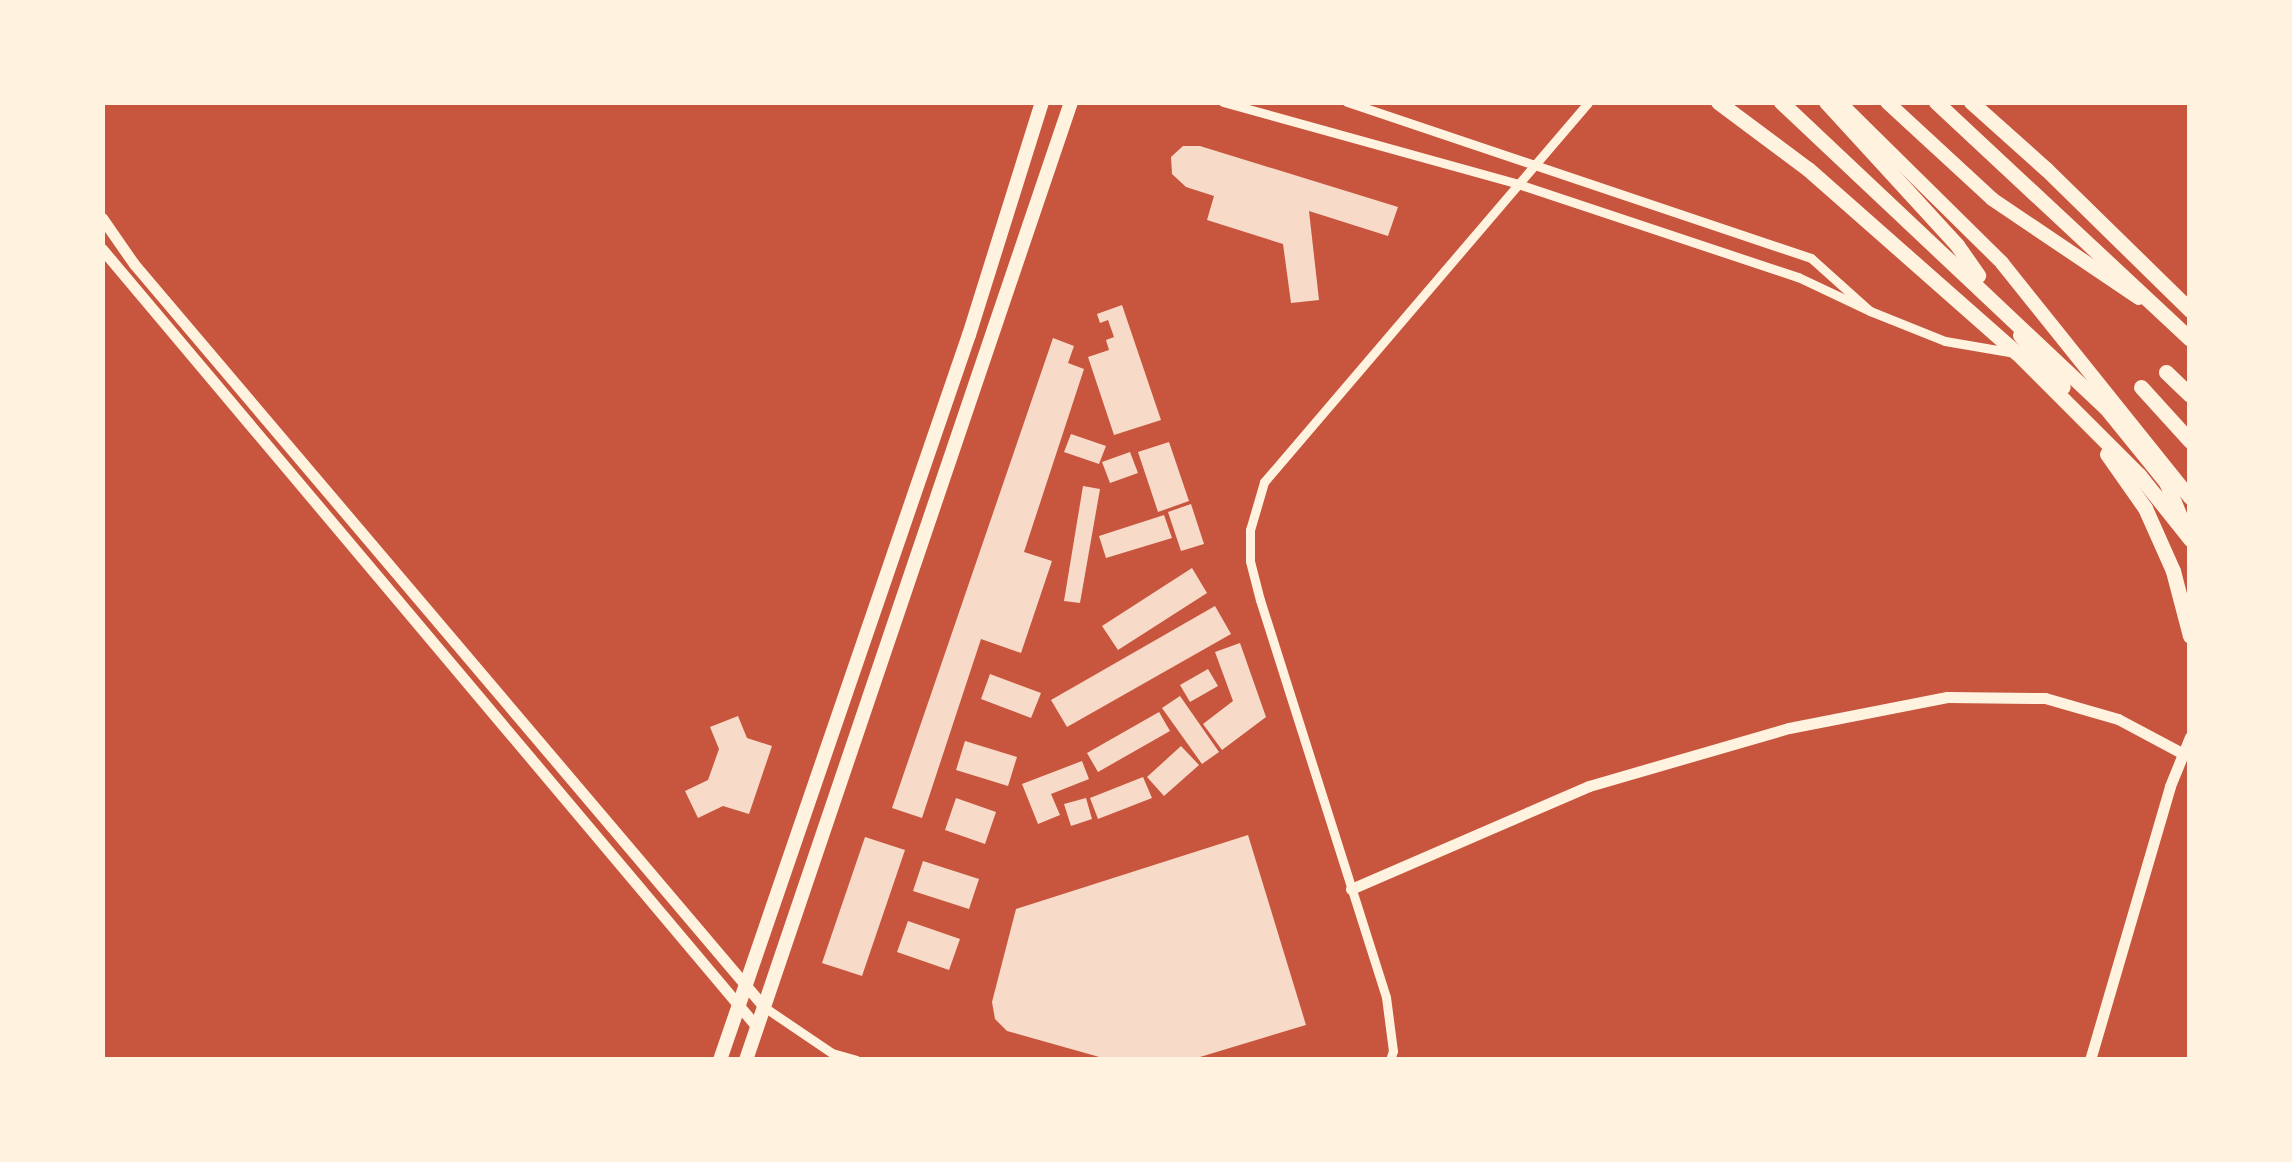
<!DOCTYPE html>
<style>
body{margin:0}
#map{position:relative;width:2292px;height:1162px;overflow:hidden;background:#c8553d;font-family:"Source Sans 3",sans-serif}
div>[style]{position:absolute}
.building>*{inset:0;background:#f7dbc8}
.minor>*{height:9px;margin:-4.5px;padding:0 4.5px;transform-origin:4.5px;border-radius:4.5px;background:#fff3e0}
.tertiary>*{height:11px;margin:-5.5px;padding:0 5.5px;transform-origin:5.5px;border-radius:5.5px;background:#fff3e0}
.secondary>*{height:14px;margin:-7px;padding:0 7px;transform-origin:7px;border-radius:7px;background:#fff3e0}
.trunk>*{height:15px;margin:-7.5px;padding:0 7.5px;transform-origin:7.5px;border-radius:7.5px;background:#fff3e0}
span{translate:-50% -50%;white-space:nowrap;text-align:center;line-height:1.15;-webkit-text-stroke:8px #fff3e0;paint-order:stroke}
.frame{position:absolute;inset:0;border:105px solid #fff3e0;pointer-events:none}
</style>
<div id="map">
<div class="building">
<div style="clip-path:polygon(1183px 146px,1200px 146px,1398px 207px,1388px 236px,1309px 211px,1319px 300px,1291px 303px,1283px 244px,1207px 220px,1214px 196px,1186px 187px,1172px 174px,1171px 157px)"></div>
<div style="clip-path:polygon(1122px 305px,1161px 420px,1114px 435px,1088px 357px,1109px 350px,1106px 340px,1114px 337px,1108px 320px,1100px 323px,1097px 314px)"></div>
<div style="clip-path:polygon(1053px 338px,1074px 346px,1068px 363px,1084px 369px,1024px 552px,1052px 561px,1021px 653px,981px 639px,922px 818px,892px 808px)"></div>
<div style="clip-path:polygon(1071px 434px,1106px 446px,1099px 464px,1064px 452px)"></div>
<div style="clip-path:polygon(1169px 442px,1189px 501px,1158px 512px,1138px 452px)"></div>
<div style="clip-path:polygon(1130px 452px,1138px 473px,1110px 483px,1102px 462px)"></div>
<div style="clip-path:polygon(1083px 486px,1100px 489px,1080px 603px,1064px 601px)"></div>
<div style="clip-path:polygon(1191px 504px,1204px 544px,1181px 551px,1168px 512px)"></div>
<div style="clip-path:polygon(1164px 515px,1172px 538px,1106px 558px,1099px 536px)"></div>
<div style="clip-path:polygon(1192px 568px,1207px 593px,1118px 650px,1102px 626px)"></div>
<div style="clip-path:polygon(1215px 606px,1231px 634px,1067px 727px,1051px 700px)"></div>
<div style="clip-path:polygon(1240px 643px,1266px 717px,1222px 750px,1203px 724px,1233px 701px,1215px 652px)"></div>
<div style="clip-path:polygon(1208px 669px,1218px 686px,1190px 702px,1180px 685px)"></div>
<div style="clip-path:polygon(990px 674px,1041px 693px,1031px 718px,981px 699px)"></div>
<div style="clip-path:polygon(1180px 696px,1219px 752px,1202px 764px,1162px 708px)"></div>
<div style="clip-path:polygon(1159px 712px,1170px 731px,1098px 772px,1087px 753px)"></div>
<div style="clip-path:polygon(738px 716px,747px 738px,772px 746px,749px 814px,723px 806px,698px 818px,685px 791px,708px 780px,719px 749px,710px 727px)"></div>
<div style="clip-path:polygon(965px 741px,1017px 757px,1008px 786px,956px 770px)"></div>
<div style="clip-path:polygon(1181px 746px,1199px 765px,1164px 796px,1147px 777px)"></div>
<div style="clip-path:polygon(1082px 761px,1089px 779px,1051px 794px,1060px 815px,1038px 824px,1022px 784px)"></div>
<div style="clip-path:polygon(1143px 777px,1152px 798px,1098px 819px,1090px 798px)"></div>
<div style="clip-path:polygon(956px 798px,996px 812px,985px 844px,945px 830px)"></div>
<div style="clip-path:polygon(1086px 798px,1092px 819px,1071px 826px,1064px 804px)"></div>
<div style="clip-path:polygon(1248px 835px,1306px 1025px,1190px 1060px,1110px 1060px,1007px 1031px,995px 1019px,992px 1002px,1016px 909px)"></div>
<div style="clip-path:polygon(865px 837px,905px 850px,862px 976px,822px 963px)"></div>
<div style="clip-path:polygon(923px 861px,979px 879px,969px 909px,913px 891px)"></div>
<div style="clip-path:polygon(908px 921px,960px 939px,949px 970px,897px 952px)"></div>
</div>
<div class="minor">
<div style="left:1223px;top:102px;width:306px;rotate:15.5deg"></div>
<div style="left:1518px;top:184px;width:295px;rotate:18.4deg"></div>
<div style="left:1798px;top:277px;width:80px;rotate:25.3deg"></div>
<div style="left:1870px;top:311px;width:79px;rotate:-138.1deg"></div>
<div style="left:1811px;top:258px;width:490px;rotate:-161.4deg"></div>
<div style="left:1870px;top:311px;width:81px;rotate:21.8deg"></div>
<div style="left:1945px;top:341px;width:71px;rotate:9.7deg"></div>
<div style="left:764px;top:1007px;width:82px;rotate:34.1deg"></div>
<div style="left:832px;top:1053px;width:25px;rotate:16deg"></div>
<div style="left:1390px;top:1060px;width:9px;rotate:-72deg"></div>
<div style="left:1393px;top:1051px;width:54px;rotate:-97.4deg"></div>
<div style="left:1386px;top:997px;width:417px;rotate:-107.6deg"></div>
<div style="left:1260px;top:600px;width:40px;rotate:-104.4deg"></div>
<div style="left:1250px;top:561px;width:31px;rotate:-90deg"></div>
<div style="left:1250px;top:530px;width:50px;rotate:-73.7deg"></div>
<div style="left:1264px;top:482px;width:499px;rotate:-49.5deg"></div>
</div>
<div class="tertiary">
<div style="left:102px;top:218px;width:56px;rotate:55.2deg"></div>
<div style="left:134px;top:264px;width:974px;rotate:49.7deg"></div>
<div style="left:102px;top:249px;width:1017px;rotate:49.91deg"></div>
<div style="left:1351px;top:889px;width:259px;rotate:-23.4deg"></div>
<div style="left:1589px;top:786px;width:208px;rotate:-16.2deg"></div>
<div style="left:1789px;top:728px;width:161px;rotate:-11.1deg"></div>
<div style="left:1947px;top:697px;width:98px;rotate:0.6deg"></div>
<div style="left:2045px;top:698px;width:76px;rotate:16deg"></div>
<div style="left:2118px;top:719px;width:72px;rotate:28deg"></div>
<div style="left:2090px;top:1060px;width:285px;rotate:-73.7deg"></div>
<div style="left:2170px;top:786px;width:53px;rotate:-67.8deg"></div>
</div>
<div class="secondary">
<div style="left:1839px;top:102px;width:229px;rotate:44.6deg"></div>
<div style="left:2002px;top:263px;width:301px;rotate:51.3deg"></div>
<div style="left:1887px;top:102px;width:143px;rotate:42.7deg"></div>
<div style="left:1992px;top:199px;width:177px;rotate:34deg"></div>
<div style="left:720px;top:1060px;width:767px;rotate:-71.05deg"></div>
<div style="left:969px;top:335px;width:244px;rotate:-72.6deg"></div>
<div style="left:746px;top:1060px;width:1012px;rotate:-71.26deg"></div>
</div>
<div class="trunk">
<div style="left:1718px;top:102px;width:112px;rotate:36.7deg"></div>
<div style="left:1808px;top:169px;width:278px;rotate:41.4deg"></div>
<div style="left:2017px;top:353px;width:173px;rotate:45deg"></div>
<div style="left:2139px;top:475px;width:82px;rotate:51.4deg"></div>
<div style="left:1781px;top:102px;width:446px;rotate:43.3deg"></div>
<div style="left:2106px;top:408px;width:95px;rotate:51deg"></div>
<div style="left:2166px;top:482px;width:40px;rotate:68deg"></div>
<div style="left:1826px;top:102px;width:194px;rotate:47.5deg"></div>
<div style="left:1957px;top:245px;width:37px;rotate:55deg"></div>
<div style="left:1936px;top:102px;width:347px;rotate:43deg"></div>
<div style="left:1971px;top:102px;width:101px;rotate:41.8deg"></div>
<div style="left:2046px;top:169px;width:202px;rotate:44.4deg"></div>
<div style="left:2020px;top:335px;width:67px;rotate:50.4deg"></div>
<div style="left:2166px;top:372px;width:33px;rotate:44deg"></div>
<div style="left:2141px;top:387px;width:73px;rotate:47.8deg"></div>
<div style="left:2107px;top:454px;width:66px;rotate:54.9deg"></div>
<div style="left:2145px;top:508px;width:69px;rotate:66deg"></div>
<div style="left:2173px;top:571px;width:67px;rotate:75.3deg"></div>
</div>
<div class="frame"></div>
</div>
